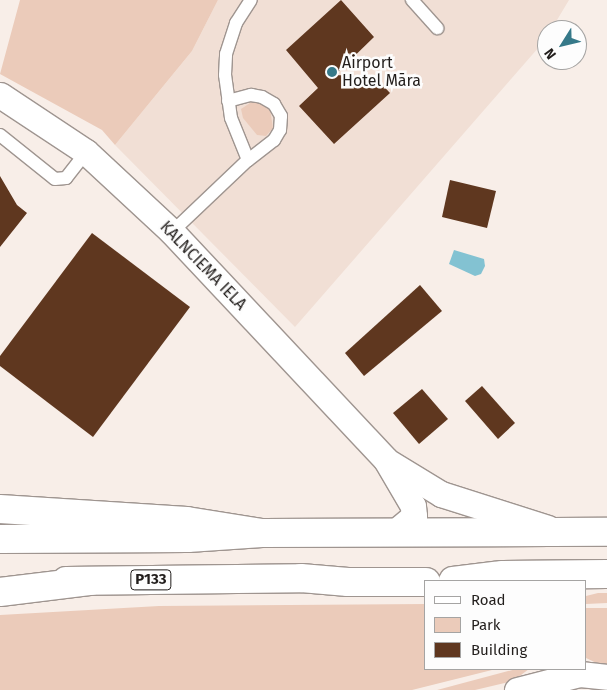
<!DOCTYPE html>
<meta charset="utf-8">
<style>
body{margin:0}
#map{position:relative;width:607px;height:690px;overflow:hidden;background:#f8eee8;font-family:"Fira Sans",sans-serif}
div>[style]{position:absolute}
.built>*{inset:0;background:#f1dfd5}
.green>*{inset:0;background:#ebcbba}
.water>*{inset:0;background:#83c2d2}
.building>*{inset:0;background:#5f371f}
.roads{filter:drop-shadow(1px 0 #9f9590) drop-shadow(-1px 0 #9f9590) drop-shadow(0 1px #9f9590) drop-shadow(0 -1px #9f9590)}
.service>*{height:12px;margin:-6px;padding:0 6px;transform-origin:6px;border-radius:6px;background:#fff}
.minor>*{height:25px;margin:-12.5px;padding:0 12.5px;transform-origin:12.5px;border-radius:12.5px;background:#fff}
.primary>*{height:28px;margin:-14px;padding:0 14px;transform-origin:14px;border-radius:14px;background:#fff}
.trunk>*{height:28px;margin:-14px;padding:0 14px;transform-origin:14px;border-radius:14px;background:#fff}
.dots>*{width:14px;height:14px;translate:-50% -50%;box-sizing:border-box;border:2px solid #fdfdfd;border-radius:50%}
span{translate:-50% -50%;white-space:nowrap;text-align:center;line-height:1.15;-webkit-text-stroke:5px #fdfdfd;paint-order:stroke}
.shield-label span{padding:1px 4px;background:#fdfdfd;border:1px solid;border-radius:4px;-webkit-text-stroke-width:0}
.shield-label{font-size:15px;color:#221e1c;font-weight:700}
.poi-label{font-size:16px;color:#221e1c}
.left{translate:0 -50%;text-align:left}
.street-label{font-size:16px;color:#221e1c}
.legend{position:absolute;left:424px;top:580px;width:162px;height:90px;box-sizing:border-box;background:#fdfdfd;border:1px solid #a5a4a3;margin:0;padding:6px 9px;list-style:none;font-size:15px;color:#221e1c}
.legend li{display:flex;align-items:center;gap:10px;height:25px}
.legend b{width:25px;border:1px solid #a5a4a3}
.north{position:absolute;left:537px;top:20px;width:50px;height:50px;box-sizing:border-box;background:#fdfdfd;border:1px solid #a5a4a3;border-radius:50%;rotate:234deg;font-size:14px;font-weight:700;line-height:20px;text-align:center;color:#221e1c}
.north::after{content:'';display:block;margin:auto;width:18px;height:22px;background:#367989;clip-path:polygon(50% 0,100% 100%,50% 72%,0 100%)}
</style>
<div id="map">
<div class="built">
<div style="clip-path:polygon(218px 0,569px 0,551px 30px,547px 30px,546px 39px,295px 327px,115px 145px,192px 51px)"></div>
</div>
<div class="green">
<div style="clip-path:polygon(20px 0,218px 0,192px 51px,115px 145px,102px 130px,0 74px)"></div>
<div style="clip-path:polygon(253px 101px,261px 101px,270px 109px,273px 128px,266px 136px,257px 135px,243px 118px,241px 109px)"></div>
<div style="clip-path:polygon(598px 593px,607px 593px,607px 603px,586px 604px,586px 596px)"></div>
<div style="clip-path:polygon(426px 604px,426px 669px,496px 669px,412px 690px,0 690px,0 615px,159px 606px)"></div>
<div style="clip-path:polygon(586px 608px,607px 608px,607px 668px,586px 658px)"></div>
<div style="clip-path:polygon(516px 669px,529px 669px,513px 681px,475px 690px,437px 690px)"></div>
</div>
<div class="water">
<div style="clip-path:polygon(454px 250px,484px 259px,485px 266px,481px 274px,475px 276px,449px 264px)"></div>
</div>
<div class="building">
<div style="clip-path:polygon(341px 0,374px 37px,335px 75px,375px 77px,390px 93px,334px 144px,299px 106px,318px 88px,286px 50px)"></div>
<div style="clip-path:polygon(0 176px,17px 205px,27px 213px,0 247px)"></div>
<div style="clip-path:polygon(450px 180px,496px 191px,487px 228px,442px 217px)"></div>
<div style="clip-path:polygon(92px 233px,190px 307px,93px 437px,0 366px,0 356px)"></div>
<div style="clip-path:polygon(420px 285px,442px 311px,364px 376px,345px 353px)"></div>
<div style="clip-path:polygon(482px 386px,515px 423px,498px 439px,465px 401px)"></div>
<div style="clip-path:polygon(422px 389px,448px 419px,419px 444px,393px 413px)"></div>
</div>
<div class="roads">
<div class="service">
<div style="left:412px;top:0;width:38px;rotate:48deg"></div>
<div style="left:228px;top:101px;width:24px;rotate:-15deg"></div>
<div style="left:251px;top:95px;width:11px;rotate:10deg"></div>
<div style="left:262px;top:97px;width:14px;rotate:30deg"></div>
<div style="left:274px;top:104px;width:14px;rotate:60deg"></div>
<div style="left:281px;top:116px;width:14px;rotate:94deg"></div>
<div style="left:280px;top:130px;width:12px;rotate:121deg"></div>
<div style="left:274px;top:140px;width:33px;rotate:142deg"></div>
<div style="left:0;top:135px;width:70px;rotate:38.7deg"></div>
<div style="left:55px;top:179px;width:11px;rotate:-5deg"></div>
<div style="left:66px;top:178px;width:33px;rotate:-52deg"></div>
<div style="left:172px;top:232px;width:105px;rotate:-43.5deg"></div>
<div style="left:248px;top:160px;width:45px;rotate:-112deg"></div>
<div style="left:231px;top:118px;width:43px;rotate:-97.9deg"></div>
<div style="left:225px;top:75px;width:21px;rotate:-87deg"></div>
<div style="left:226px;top:54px;width:33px;rotate:-72deg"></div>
<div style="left:236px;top:23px;width:27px;rotate:-57deg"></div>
</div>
<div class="minor">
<div style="left:0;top:95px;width:103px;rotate:33.5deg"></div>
<div style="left:86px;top:152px;width:117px;rotate:42.9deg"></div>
<div style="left:172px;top:232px;width:313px;rotate:46.8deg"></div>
<div style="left:386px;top:460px;width:53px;rotate:59.6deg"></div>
<div style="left:413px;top:506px;width:10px;rotate:84deg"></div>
<div style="left:414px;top:516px;width:25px;rotate:140deg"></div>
<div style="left:390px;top:463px;width:60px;rotate:31.3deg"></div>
<div style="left:441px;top:494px;width:112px;rotate:17.6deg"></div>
<div style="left:517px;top:690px;width:65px;rotate:-14.3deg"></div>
<div style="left:580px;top:674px;width:27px;rotate:6deg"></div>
</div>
<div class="primary">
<div style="left:0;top:539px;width:188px;rotate:-0.3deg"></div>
<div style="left:188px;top:538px;width:74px;rotate:-3.9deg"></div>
<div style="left:262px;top:533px;width:345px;rotate:-0.2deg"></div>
<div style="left:66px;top:581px;width:235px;rotate:-0.7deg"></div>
<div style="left:301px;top:578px;width:47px;rotate:4.9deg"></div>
<div style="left:348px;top:582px;width:78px"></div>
<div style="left:453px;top:581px;width:49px;rotate:-7deg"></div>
<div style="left:502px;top:575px;width:105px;rotate:-0.5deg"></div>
</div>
<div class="trunk">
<div style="left:0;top:509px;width:187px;rotate:3.7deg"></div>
<div style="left:187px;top:521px;width:76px;rotate:9.1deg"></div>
<div style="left:0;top:592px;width:92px;rotate:-6.9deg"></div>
</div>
</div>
<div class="dots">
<div style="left:332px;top:72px;background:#367989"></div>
</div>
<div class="shield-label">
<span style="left:151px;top:580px">P133</span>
</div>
<div class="poi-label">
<span class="left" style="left:342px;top:72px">Airport<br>Hotel Māra</span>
</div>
<div class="street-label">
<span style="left:203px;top:266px;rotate:46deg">KALNCIEMA IELA</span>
</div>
<ul class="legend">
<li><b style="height:6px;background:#fff"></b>Road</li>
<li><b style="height:14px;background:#ebcbba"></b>Park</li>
<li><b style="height:14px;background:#5f371f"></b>Building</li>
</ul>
<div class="north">N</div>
</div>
